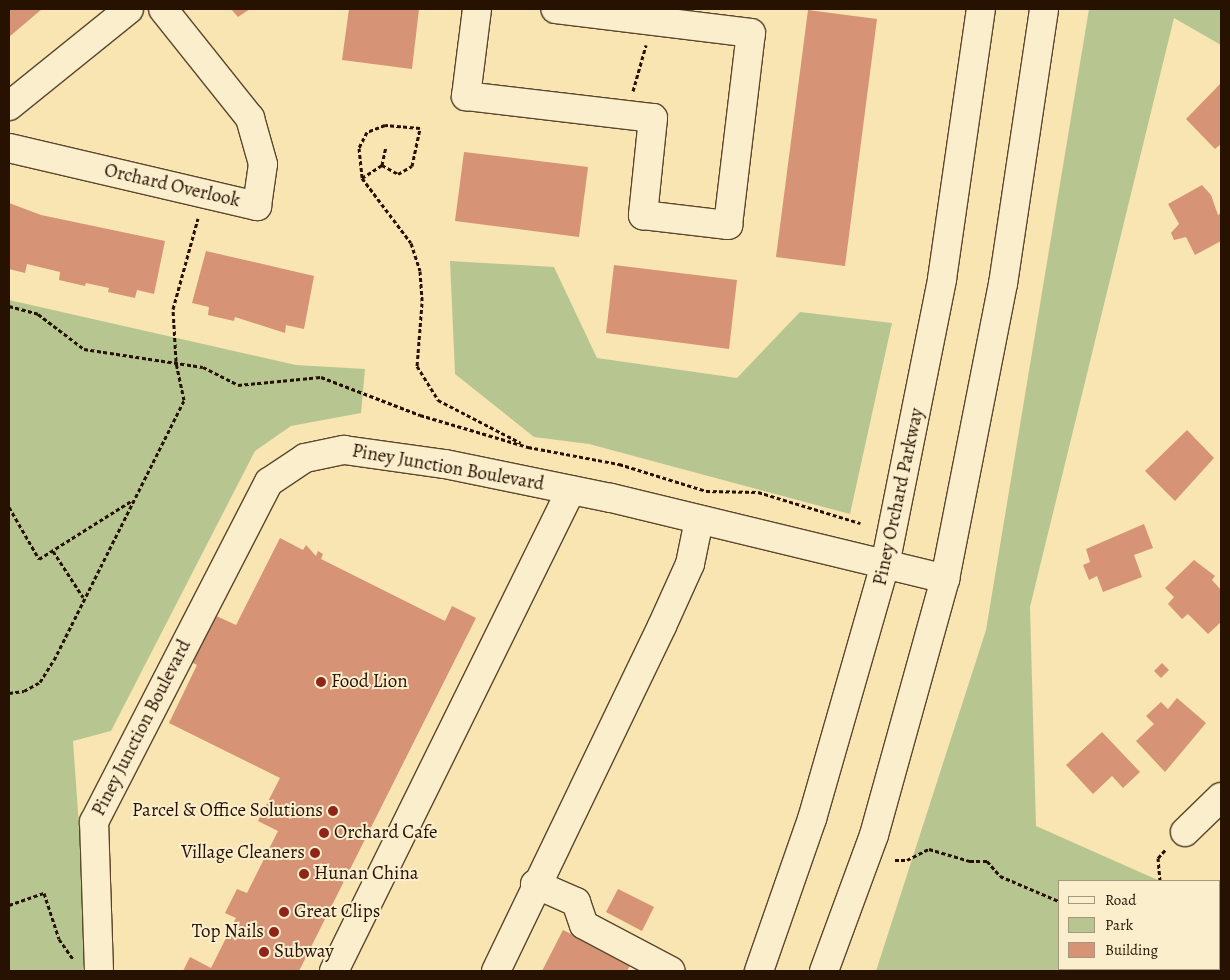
<!DOCTYPE html>
<style>
body{margin:0}
#map{position:relative;width:1230px;height:980px;overflow:hidden;background:#f8e5b2;font-family:Alegreya,serif}
div>[style]{position:absolute}
.green>*{inset:0;background:#b7c691}
.building>*{inset:0;background:#d69375}
.path>*{height:3px;margin-top:-1.5px;transform-origin:0;background:repeating-linear-gradient(90deg,#271100 0 4px,transparent 0 6.5px)}
.roads{filter:drop-shadow(1px 0 #5b462c) drop-shadow(-1px 0 #5b462c) drop-shadow(0 1px #5b462c) drop-shadow(0 -1px #5b462c)}
.minor>*{height:28px;margin:-14px;padding:0 14px;transform-origin:14px;border-radius:14px;background:#faeecd}
.dots>*{width:14px;height:14px;translate:-50% -50%;box-sizing:border-box;border:2px solid #faeecd;border-radius:50%}
span{translate:-50% -50%;white-space:nowrap;text-align:center;line-height:1.15;-webkit-text-stroke:4px #faeecd;paint-order:stroke}
.street-label{font-size:19px;color:#271100}
.poi-label{font-size:19px;color:#271100}
.left{translate:0 -50%;text-align:left}
.right{translate:-100% -50%;text-align:right}
.frame{position:absolute;inset:0;border:10px solid #271100;pointer-events:none}
.legend{position:absolute;left:1058px;top:880px;width:162px;height:90px;box-sizing:border-box;background:#faeecd;border:1px solid #a6967b;margin:0;padding:6px 9px;list-style:none;font-size:15px;color:#271100}
.legend li{display:flex;align-items:center;gap:10px;height:25px}
.legend b{width:25px;border:1px solid #a6967b}
</style>
<div id="map">
<div class="green">
<div style="clip-path:polygon(1089px 9px,1221px 9px,1221px 45px,1174px 18px,1030px 607px,1036px 826px,1160px 881px,1059px 881px,1059px 969px,1219px 969px,1219px 907px,1221px 971px,876px 971px,986px 630px)"></div>
<div style="clip-path:polygon(450px 261px,554px 267px,597px 358px,737px 378px,800px 312px,892px 323px,850px 514px,589px 444px,534px 437px,455px 374px)"></div>
<div style="clip-path:polygon(9px 300px,296px 365px,365px 369px,361px 413px,291px 426px,255px 451px,111px 731px,73px 741px,86px 926px,83px 971px,9px 971px)"></div>
</div>
<div class="building">
<div style="clip-path:polygon(9px 9px,42px 9px,9px 37px)"></div>
<div style="clip-path:polygon(231px 9px,250px 9px,238px 17px)"></div>
<div style="clip-path:polygon(349px 9px,419px 9px,412px 69px,342px 60px)"></div>
<div style="clip-path:polygon(808px 10px,877px 19px,845px 266px,776px 257px)"></div>
<div style="clip-path:polygon(1221px 83px,1221px 144px,1215px 149px,1186px 119px)"></div>
<div style="clip-path:polygon(464px 152px,588px 167px,579px 237px,455px 221px)"></div>
<div style="clip-path:polygon(1202px 185px,1211px 195px,1218px 215px,1221px 213px,1221px 241px,1195px 255px,1186px 237px,1174px 240px,1171px 233px,1179px 224px,1168px 204px)"></div>
<div style="clip-path:polygon(9px 203px,41px 215px,165px 241px,154px 294px,137px 290px,135px 298px,108px 292px,109px 288px,86px 283px,85px 286px,59px 280px,60px 272px,27px 264px,25px 273px,9px 269px)"></div>
<div style="clip-path:polygon(206px 251px,314px 276px,304px 329px,286px 325px,285px 333px,235px 317px,234px 321px,208px 315px,209px 307px,192px 303px)"></div>
<div style="clip-path:polygon(614px 265px,737px 280px,729px 349px,606px 333px)"></div>
<div style="clip-path:polygon(1187px 430px,1214px 458px,1175px 501px,1145px 471px)"></div>
<div style="clip-path:polygon(1144px 524px,1153px 548px,1134px 555px,1142px 577px,1103px 592px,1097px 576px,1089px 580px,1083px 565px,1090px 562px,1086px 549px)"></div>
<div style="clip-path:polygon(280px 538px,303px 550px,306px 545px,316px 556px,318px 551px,323px 554px,321px 559px,445px 621px,452px 606px,476px 618px,299px 971px,183px 971px,190px 957px,211px 968px,236px 918px,225px 913px,237px 889px,247px 893px,278px 831px,258px 821px,280px 778px,169px 723px,197px 665px,189px 661px,212px 614px,236px 625px)"></div>
<div style="clip-path:polygon(1194px 560px,1215px 576px,1212px 580px,1221px 590px,1221px 622px,1208px 634px,1188px 614px,1182px 619px,1168px 604px,1174px 597px,1165px 588px)"></div>
<div style="clip-path:polygon(1162px 663px,1169px 670px,1161px 678px,1154px 671px)"></div>
<div style="clip-path:polygon(1177px 698px,1206px 723px,1165px 772px,1136px 741px,1154px 724px,1146px 716px,1161px 702px,1168px 709px)"></div>
<div style="clip-path:polygon(1102px 732px,1140px 772px,1123px 788px,1112px 776px,1093px 794px,1066px 765px)"></div>
<div style="clip-path:polygon(618px 889px,654px 907px,642px 931px,606px 912px)"></div>
<div style="clip-path:polygon(563px 930px,631px 964px,627px 971px,542px 971px)"></div>
</div>
<div class="path">
<div style="left:633px;top:91px;width:48px;rotate:-74.2deg"></div>
<div style="left:382px;top:165px;width:19px;rotate:-78deg"></div>
<div style="left:362px;top:178px;width:24px;rotate:-33deg"></div>
<div style="left:382px;top:165px;width:18px;rotate:29deg"></div>
<div style="left:398px;top:174px;width:16px;rotate:-30deg"></div>
<div style="left:412px;top:166px;width:39px;rotate:-78deg"></div>
<div style="left:420px;top:128px;width:35px;rotate:-175deg"></div>
<div style="left:385px;top:125px;width:19px;rotate:159deg"></div>
<div style="left:367px;top:132px;width:18px;rotate:117deg"></div>
<div style="left:359px;top:148px;width:30px;rotate:84deg"></div>
<div style="left:362px;top:178px;width:81px;rotate:53deg"></div>
<div style="left:411px;top:243px;width:29px;rotate:72deg"></div>
<div style="left:420px;top:271px;width:32px;rotate:86deg"></div>
<div style="left:422px;top:303px;width:63px;rotate:94.5deg"></div>
<div style="left:417px;top:366px;width:40px;rotate:58deg"></div>
<div style="left:438px;top:400px;width:93px;rotate:27.4deg"></div>
<div style="left:9px;top:306px;width:30px;rotate:15deg"></div>
<div style="left:38px;top:314px;width:58px;rotate:37.3deg"></div>
<div style="left:84px;top:349px;width:120px;rotate:8.6deg"></div>
<div style="left:203px;top:367px;width:39px;rotate:27deg"></div>
<div style="left:238px;top:385px;width:83px;rotate:-5.5deg"></div>
<div style="left:321px;top:377px;width:106px;rotate:21deg"></div>
<div style="left:420px;top:415px;width:113px;rotate:16.5deg"></div>
<div style="left:528px;top:447px;width:93px;rotate:10.6deg"></div>
<div style="left:619px;top:464px;width:91px;rotate:17.2deg"></div>
<div style="left:706px;top:491px;width:52px;rotate:1.1deg"></div>
<div style="left:758px;top:492px;width:107px;rotate:16.9deg"></div>
<div style="left:9px;top:507px;width:60px;rotate:60deg"></div>
<div style="left:39px;top:559px;width:109px;rotate:-32.2deg"></div>
<div style="left:53px;top:551px;width:55px;rotate:56.9deg"></div>
<div style="left:9px;top:693px;width:15px;rotate:-8deg"></div>
<div style="left:24px;top:691px;width:18px;rotate:-29deg"></div>
<div style="left:40px;top:682px;width:26px;rotate:-58deg"></div>
<div style="left:54px;top:660px;width:291px;rotate:-63.4deg"></div>
<div style="left:184px;top:400px;width:40px;rotate:-102deg"></div>
<div style="left:176px;top:361px;width:52px;rotate:-93.3deg"></div>
<div style="left:173px;top:309px;width:94px;rotate:-74.6deg"></div>
<div style="left:895px;top:860px;width:12px"></div>
<div style="left:907px;top:860px;width:25px;rotate:-27deg"></div>
<div style="left:929px;top:849px;width:43px;rotate:16.3deg"></div>
<div style="left:970px;top:861px;width:17px"></div>
<div style="left:987px;top:861px;width:20px;rotate:49deg"></div>
<div style="left:1000px;top:876px;width:64px;rotate:23deg"></div>
<div style="left:1160px;top:881px;width:23px;rotate:-95deg"></div>
<div style="left:1158px;top:858px;width:12px;rotate:-48deg"></div>
<div style="left:9px;top:905px;width:37px;rotate:-19deg"></div>
<div style="left:44px;top:893px;width:48px;rotate:71.9deg"></div>
<div style="left:59px;top:939px;width:24px;rotate:55deg"></div>
<div style="left:1189px;top:969px;width:3px;rotate:45deg"></div>
</div>
<div class="roads">
<div class="minor">
<div style="left:477px;top:9px;width:88px;rotate:97.2deg"></div>
<div style="left:466px;top:96px;width:188px;rotate:6.7deg"></div>
<div style="left:653px;top:118px;width:98px;rotate:95.9deg"></div>
<div style="left:643px;top:215px;width:86px;rotate:6.7deg"></div>
<div style="left:728px;top:225px;width:193px;rotate:-83.2deg"></div>
<div style="left:751px;top:33px;width:197px;rotate:-173deg"></div>
<div style="left:9px;top:106px;width:154px;rotate:-38.9deg"></div>
<div style="left:9px;top:148px;width:255px;rotate:13.2deg"></div>
<div style="left:257px;top:206px;width:42px;rotate:-81.9deg"></div>
<div style="left:263px;top:164px;width:48px;rotate:-105.8deg"></div>
<div style="left:250px;top:118px;width:139px;rotate:-128.6deg"></div>
<div style="left:1185px;top:832px;width:50px;rotate:-44.2deg"></div>
<div style="left:535px;top:884px;width:45px;rotate:23.7deg"></div>
<div style="left:576px;top:902px;width:24px;rotate:71deg"></div>
<div style="left:584px;top:925px;width:98px;rotate:27.9deg"></div>
<div style="left:99px;top:971px;width:149px;rotate:-91.9deg"></div>
<div style="left:94px;top:822px;width:382px;rotate:-62.8deg"></div>
<div style="left:269px;top:482px;width:43px;rotate:-33.7deg"></div>
<div style="left:305px;top:458px;width:40px;rotate:-12deg"></div>
<div style="left:344px;top:450px;width:102px;rotate:7.9deg"></div>
<div style="left:445px;top:464px;width:169px;rotate:11.6deg"></div>
<div style="left:611px;top:498px;width:344px;rotate:13.6deg"></div>
<div style="left:334px;top:971px;width:536px;rotate:-63.77deg"></div>
<div style="left:496px;top:971px;width:383px;rotate:-64.3deg"></div>
<div style="left:662px;top:626px;width:68px;rotate:-65.7deg"></div>
<div style="left:690px;top:564px;width:45px;rotate:-78.4deg"></div>
<div style="left:759px;top:971px;width:161px;rotate:-70.8deg"></div>
<div style="left:812px;top:819px;width:264px;rotate:-74deg"></div>
<div style="left:885px;top:565px;width:292px;rotate:-78.7deg"></div>
<div style="left:942px;top:279px;width:273px;rotate:-81.8deg"></div>
<div style="left:824px;top:971px;width:145px;rotate:-69.8deg"></div>
<div style="left:874px;top:835px;width:266px;rotate:-74.5deg"></div>
<div style="left:945px;top:579px;width:301px;rotate:-78.9deg"></div>
<div style="left:1003px;top:284px;width:278px;rotate:-81.5deg"></div>
</div>
</div>
<div class="dots">
<div style="left:321px;top:682px;background:#8f2418"></div>
<div style="left:333px;top:811px;background:#8f2418"></div>
<div style="left:324px;top:833px;background:#8f2418"></div>
<div style="left:315px;top:853px;background:#8f2418"></div>
<div style="left:304px;top:874px;background:#8f2418"></div>
<div style="left:284px;top:912px;background:#8f2418"></div>
<div style="left:274px;top:932px;background:#8f2418"></div>
<div style="left:264px;top:952px;background:#8f2418"></div>
</div>
<div class="street-label">
<span style="left:172px;top:186px;rotate:13deg">Orchard Overlook</span>
<span style="left:448px;top:468px;rotate:10deg">Piney Junction Boulevard</span>
<span style="left:899px;top:497px;rotate:-78deg">Piney Orchard Parkway</span>
<span style="left:142px;top:728px;rotate:-63deg">Piney Junction Boulevard</span>
</div>
<div class="poi-label">
<span class="left" style="left:331px;top:682px">Food Lion</span>
<span class="right" style="left:323px;top:811px">Parcel &amp; Office Solutions</span>
<span class="left" style="left:334px;top:833px">Orchard Cafe</span>
<span class="right" style="left:305px;top:853px">Village Cleaners</span>
<span class="left" style="left:314px;top:874px">Hunan China</span>
<span class="left" style="left:294px;top:912px">Great Clips</span>
<span class="right" style="left:264px;top:932px">Top Nails</span>
<span class="left" style="left:274px;top:952px">Subway</span>
</div>
<div class="frame"></div>
<ul class="legend">
<li><b style="height:6px;background:#faeecd"></b>Road</li>
<li><b style="height:14px;background:#b7c691"></b>Park</li>
<li><b style="height:14px;background:#d69375"></b>Building</li>
</ul>
</div>
